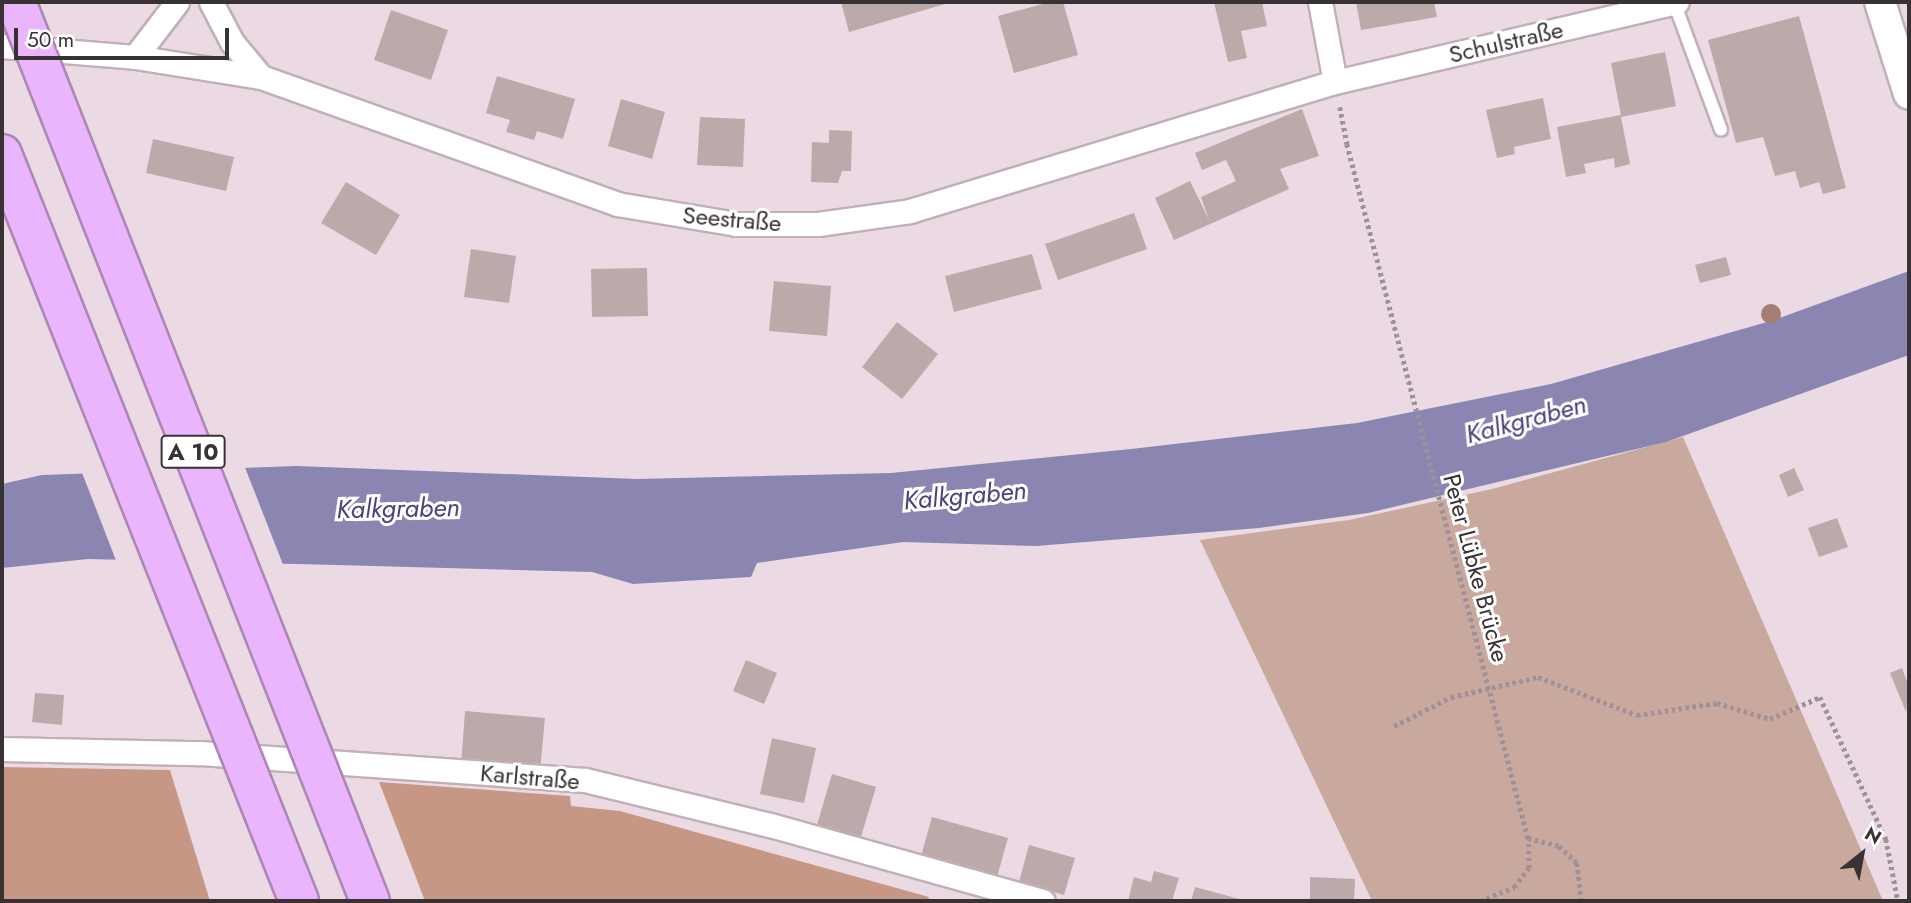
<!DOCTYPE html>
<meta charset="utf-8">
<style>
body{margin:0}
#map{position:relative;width:1911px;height:903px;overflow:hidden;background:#ebdae3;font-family:Jost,sans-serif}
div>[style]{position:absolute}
.green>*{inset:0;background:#c9a99d}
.forest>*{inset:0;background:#c79785}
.water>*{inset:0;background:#8a86b1}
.pier>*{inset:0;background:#ebdae3}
.building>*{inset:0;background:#bca9aa}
.path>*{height:4.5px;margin-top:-2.25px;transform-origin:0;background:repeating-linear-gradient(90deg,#9e9197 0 3.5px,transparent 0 7px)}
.roads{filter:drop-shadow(2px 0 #c1b0b8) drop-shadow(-2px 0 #c1b0b8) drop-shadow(0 2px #c1b0b8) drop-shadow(0 -2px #c1b0b8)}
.service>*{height:12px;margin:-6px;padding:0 6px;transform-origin:6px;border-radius:6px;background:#fff}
.minor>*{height:23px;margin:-11.5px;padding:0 11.5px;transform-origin:11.5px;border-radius:11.5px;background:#fff}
.tertiary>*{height:30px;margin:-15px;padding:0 15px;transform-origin:15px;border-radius:15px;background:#fff}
.path-bridge>*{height:4.5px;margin-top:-2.25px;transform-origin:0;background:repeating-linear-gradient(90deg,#9e9197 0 3.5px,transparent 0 7px)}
.bridges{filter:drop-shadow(2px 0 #ac87b6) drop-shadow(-2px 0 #ac87b6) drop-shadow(0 2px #ac87b6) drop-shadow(0 -2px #ac87b6)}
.motorway-bridge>*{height:38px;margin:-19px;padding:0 19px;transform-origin:19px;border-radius:19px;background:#eab5fc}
.trees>*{width:20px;height:20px;margin:-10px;border-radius:50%;background:#a67d73}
span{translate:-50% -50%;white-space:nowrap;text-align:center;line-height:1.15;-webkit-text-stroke:6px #fff;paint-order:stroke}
.shield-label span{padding:2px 5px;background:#fff;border:2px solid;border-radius:5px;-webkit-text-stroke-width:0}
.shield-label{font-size:23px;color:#393235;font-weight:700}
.street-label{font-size:24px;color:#393235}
.water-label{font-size:26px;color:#4c427c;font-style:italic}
.frame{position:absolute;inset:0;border:4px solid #393235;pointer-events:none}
.north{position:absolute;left:1827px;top:819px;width:70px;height:70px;-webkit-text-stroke:5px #fff;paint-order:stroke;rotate:31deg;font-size:19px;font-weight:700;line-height:28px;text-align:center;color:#393235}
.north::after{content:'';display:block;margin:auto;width:24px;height:32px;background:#393235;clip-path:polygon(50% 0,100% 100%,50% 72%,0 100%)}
.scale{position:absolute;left:14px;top:28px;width:215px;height:32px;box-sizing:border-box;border:4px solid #393235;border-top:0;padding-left:9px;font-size:21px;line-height:24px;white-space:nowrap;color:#393235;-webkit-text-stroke:5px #fff;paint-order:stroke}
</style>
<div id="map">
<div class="green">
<div style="clip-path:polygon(1683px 437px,1883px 901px,1372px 901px,1200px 540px,1349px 520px,1492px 489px)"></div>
</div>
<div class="forest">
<div style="clip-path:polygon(2px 767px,170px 770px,210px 901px,2px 901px)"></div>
<div style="clip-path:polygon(379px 782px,570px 796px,571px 806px,620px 811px,929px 897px,928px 901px,425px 901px)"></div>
</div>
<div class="water">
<div style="clip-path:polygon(1909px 271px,1909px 355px,1666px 442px,1368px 513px,1259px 528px,1036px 546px,903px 542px,757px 563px,751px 577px,633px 584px,592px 572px,337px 565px,88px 559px,2px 568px,2px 484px,42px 475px,297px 466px,637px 479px,891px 473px,1131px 449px,1357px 423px,1551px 384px,1774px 320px)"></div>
</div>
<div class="pier">
<div style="clip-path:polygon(244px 465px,284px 567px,117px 563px,81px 470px)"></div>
</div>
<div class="building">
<div style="clip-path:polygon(841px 2px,952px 2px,849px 32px)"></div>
<div style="clip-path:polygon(1050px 2px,1063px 2px,1078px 55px,1014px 73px,998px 16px)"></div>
<div style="clip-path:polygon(1214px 2px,1262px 2px,1267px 26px,1241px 31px,1247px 58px,1228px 62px)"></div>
<div style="clip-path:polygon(1356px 2px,1434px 2px,1437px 17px,1361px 30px)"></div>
<div style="clip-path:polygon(391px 10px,448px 30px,431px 80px,374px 60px)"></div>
<div style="clip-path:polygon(1799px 16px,1846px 188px,1823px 194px,1819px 182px,1800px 188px,1795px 171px,1775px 176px,1763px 137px,1736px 143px,1708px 40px)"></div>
<div style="clip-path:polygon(1665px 52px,1676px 106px,1621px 117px,1630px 164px,1615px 168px,1614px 158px,1584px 164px,1586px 173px,1566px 177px,1557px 127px,1621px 115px,1611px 63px)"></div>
<div style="clip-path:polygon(497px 76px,575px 99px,563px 139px,537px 131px,534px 140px,506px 132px,510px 120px,486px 113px)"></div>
<div style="clip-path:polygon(1543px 98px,1551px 139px,1514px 147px,1515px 154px,1497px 158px,1486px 110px)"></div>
<div style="clip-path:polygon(621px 99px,665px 112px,652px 159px,608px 146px)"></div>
<div style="clip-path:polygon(1302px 109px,1319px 156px,1280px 169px,1289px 189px,1174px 240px,1155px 198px,1190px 181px,1209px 220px,1201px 197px,1236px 181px,1226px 160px,1202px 170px,1195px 153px)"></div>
<div style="clip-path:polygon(700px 117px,745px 119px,743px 167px,697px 165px)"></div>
<div style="clip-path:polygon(829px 130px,852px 131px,851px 171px,842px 171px,838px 183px,811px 182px,812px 142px,829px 143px)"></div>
<div style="clip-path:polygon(153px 139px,234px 157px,226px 191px,146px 173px)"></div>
<div style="clip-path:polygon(346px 182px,400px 215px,376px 255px,321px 223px)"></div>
<div style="clip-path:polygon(1134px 213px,1147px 249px,1058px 280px,1045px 244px)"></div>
<div style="clip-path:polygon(471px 249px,516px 256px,509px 303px,464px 297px)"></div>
<div style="clip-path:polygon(1032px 254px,1042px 289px,954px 312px,945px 276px)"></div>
<div style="clip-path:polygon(1726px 257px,1731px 275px,1700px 283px,1695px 265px)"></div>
<div style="clip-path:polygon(647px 268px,648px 316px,592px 317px,591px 269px)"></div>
<div style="clip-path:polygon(774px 281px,831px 286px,827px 336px,769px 331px)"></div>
<div style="clip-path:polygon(897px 322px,938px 354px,902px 399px,862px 367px)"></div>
<div style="clip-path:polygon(1794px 468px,1804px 490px,1788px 497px,1779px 475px)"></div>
<div style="clip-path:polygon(1837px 518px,1848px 547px,1819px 557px,1808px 528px)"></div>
<div style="clip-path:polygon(746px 660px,777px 673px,764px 704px,733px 691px)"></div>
<div style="clip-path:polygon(1902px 668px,1909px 687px,1906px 712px,1890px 673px)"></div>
<div style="clip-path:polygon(35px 693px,64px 695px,62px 725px,32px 722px)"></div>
<div style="clip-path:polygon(465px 711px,545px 718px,540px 771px,461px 765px)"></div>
<div style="clip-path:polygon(772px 738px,816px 748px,804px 803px,760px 794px)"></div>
<div style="clip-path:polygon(832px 774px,876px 787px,860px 840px,816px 828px)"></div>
<div style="clip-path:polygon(932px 817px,1008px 838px,997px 877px,921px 856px)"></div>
<div style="clip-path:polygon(1029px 845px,1075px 858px,1064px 895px,1019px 882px)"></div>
<div style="clip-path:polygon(1154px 871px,1179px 878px,1172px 901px,1128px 901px,1134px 877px,1151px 882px)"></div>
<div style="clip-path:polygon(1310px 877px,1355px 879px,1354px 901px,1310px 901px)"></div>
<div style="clip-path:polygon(1195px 887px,1243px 900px,1243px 901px,1191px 901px)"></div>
</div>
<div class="path">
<div style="left:1340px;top:107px;width:38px;rotate:79deg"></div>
<div style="left:1394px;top:726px;width:64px;rotate:-27deg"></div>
<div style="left:1451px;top:697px;width:89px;rotate:-12.9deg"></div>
<div style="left:1538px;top:677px;width:106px;rotate:21deg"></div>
<div style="left:1637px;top:715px;width:81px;rotate:-8.5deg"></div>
<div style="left:1717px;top:703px;width:55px;rotate:16.8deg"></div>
<div style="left:1770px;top:719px;width:55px;rotate:-23.7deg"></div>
<div style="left:1820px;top:697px;width:157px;rotate:65.1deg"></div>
<div style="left:1886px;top:839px;width:63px;rotate:79deg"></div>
<div style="left:1480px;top:901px;width:37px;rotate:-22deg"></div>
<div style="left:1514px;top:887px;width:24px;rotate:-52deg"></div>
<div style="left:1529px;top:868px;width:30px;rotate:-92deg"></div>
<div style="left:1528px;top:838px;width:32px;rotate:14deg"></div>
<div style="left:1559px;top:846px;width:25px;rotate:43deg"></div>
<div style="left:1577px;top:863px;width:38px;rotate:83deg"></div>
</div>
<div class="roads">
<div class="service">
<div style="left:1674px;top:2px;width:136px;rotate:69.8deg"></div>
</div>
<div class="minor">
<div style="left:211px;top:2px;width:45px;rotate:62.3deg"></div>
<div style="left:232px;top:42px;width:45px;rotate:50.4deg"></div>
<div style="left:1320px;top:2px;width:81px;rotate:79.4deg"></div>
<div style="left:2px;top:46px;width:133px;rotate:4.7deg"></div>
<div style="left:135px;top:57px;width:128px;rotate:9deg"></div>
<div style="left:261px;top:77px;width:378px;rotate:19.6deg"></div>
<div style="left:617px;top:204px;width:121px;rotate:9.5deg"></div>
<div style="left:736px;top:224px;width:82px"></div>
<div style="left:818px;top:224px;width:93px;rotate:-8deg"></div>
<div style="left:910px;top:211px;width:444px;rotate:-16.9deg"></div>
<div style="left:1335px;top:82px;width:351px;rotate:-13.2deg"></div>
<div style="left:135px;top:57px;width:69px;rotate:-52.6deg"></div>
<div style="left:2px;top:749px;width:198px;rotate:1.2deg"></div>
<div style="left:200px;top:753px;width:386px;rotate:4deg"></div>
<div style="left:585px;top:780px;width:190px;rotate:13.7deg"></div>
<div style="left:770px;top:825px;width:283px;rotate:15.6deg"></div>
</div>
<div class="tertiary">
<div style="left:1880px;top:2px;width:96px;rotate:72.5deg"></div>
</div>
</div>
<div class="path-bridge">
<div style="left:1347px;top:144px;width:717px;rotate:75.38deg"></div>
</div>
<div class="bridges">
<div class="motorway-bridge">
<div style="left:16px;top:2px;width:966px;rotate:68.51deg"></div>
<div style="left:2px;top:154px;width:804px;rotate:68.32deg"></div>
</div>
</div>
<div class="trees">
<div style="left:1771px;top:314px"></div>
</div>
<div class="shield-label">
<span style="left:193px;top:452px">A 10</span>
</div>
<div class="street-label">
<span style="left:1506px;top:42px;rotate:-13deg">Schulstraße</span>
<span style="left:732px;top:219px;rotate:5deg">Seestraße</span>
<span style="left:1476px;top:568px;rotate:75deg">Peter Lübke Brücke</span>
<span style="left:530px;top:777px;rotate:5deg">Karlstraße</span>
</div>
<div class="water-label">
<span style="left:1526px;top:420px;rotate:-15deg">Kalkgraben</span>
<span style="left:965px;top:496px;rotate:-5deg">Kalkgraben</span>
<span style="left:398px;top:509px;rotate:-1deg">Kalkgraben</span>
</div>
<div class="frame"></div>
<div class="north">N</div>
<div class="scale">50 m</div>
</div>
